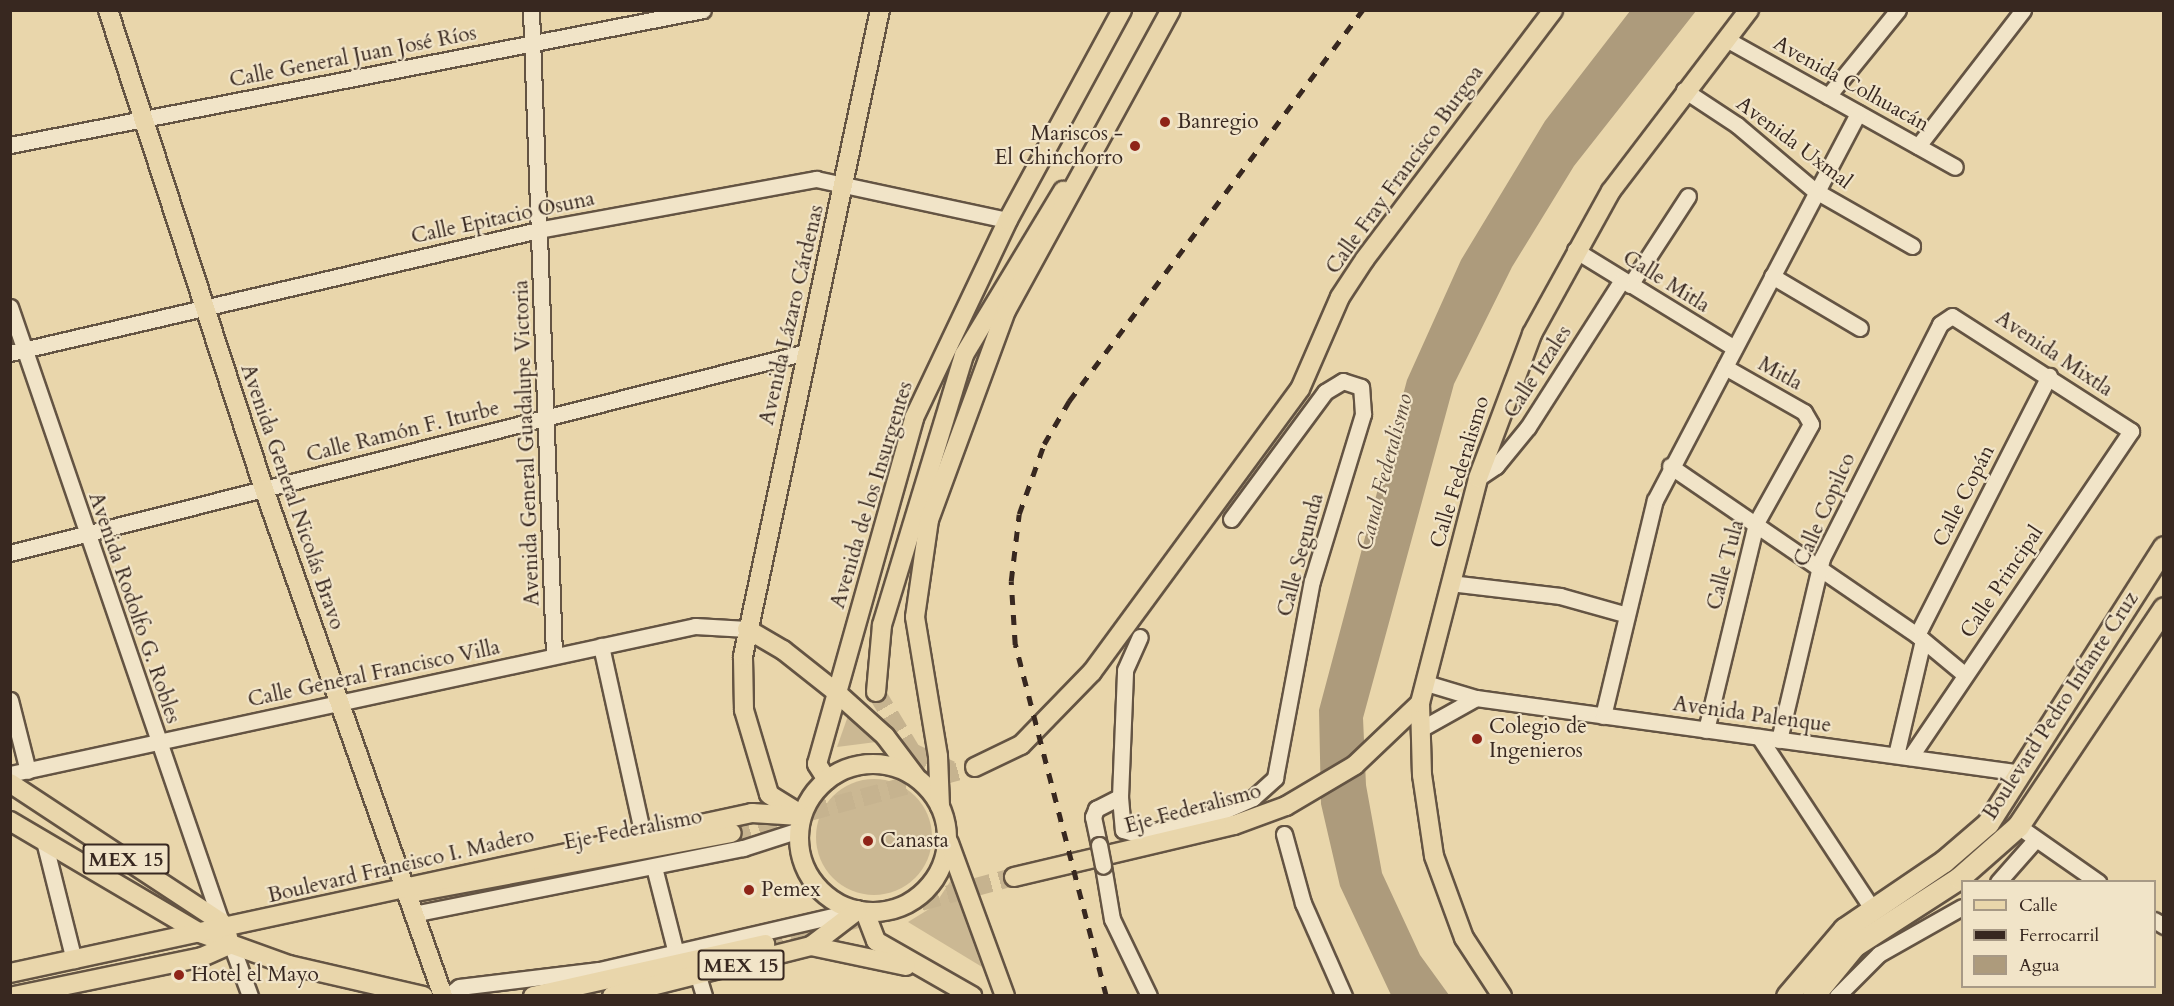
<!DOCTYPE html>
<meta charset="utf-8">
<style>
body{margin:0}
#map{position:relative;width:2174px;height:1006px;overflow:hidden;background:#e9d6ab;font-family:Cardo,serif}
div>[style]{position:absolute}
.green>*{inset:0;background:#cbb893}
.round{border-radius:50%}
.water>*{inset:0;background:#ad9b7c}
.major-tunnel>*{height:18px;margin-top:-9px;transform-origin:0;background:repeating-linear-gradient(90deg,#c6b38f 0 18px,transparent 0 27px)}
.roads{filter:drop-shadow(2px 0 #645443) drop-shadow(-2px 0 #645443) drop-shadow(0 2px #645443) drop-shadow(0 -2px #645443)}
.minor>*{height:15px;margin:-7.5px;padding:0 7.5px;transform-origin:7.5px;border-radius:7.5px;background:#f1e4c8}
.major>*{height:18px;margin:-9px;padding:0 9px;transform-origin:9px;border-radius:9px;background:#e9d6ab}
.major>.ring{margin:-9px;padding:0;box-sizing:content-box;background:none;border:18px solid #e9d6ab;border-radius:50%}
.highway>*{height:21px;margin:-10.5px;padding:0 10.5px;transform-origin:10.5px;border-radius:10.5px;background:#e9d6ab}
.rail>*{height:4.5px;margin-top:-2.25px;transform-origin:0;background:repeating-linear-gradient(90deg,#382820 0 10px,transparent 0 20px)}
.bridges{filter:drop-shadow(2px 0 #645443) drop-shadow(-2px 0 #645443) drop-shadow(0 2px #645443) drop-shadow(0 -2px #645443)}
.minor-bridge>*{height:15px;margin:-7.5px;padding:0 7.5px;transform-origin:7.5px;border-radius:7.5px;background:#f1e4c8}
.dots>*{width:16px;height:16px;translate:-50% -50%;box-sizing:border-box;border:3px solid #f1e4c8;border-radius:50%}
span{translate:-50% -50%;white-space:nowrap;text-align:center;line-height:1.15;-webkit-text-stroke:4.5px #f1e4c8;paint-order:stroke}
.shield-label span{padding:2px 4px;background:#f1e4c8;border:2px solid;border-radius:4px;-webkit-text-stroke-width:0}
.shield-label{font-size:20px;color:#382820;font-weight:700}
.street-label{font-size:21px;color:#382820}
.poi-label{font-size:21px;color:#382820}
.left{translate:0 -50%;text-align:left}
.right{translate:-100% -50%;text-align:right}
.water-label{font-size:22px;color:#5b4a3c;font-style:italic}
.frame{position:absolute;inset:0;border:12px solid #382820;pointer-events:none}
.legend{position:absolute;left:1961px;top:880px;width:195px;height:108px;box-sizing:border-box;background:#f1e4c8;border:2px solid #a79985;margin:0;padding:8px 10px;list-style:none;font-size:18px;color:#382820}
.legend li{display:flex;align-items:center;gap:12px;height:30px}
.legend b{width:30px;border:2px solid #a79985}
</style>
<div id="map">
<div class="green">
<div style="clip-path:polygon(849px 713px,884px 741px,837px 747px)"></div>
<div class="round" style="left:816px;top:779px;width:116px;height:116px"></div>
<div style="clip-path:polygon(953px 877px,992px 973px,908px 922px,934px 906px)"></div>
</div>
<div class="water">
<div style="clip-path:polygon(1630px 11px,1696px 11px,1574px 166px,1512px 267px,1454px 384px,1363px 718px,1366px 785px,1382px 873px,1420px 955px,1449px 995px,1391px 995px,1340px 886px,1321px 804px,1319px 710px,1407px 380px,1461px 260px,1545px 121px)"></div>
</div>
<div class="major-tunnel">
<div style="left:876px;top:692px;width:70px;rotate:59deg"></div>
<div style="left:912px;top:752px;width:43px;rotate:24.8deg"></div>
<div style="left:732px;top:833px;width:252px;rotate:-15.2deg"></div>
<div style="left:765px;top:944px;width:258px;rotate:-15.1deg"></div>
</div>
<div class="roads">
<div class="minor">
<div style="left:531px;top:10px;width:646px;rotate:87.96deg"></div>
<div style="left:1726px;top:39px;width:262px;rotate:29.2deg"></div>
<div style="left:1684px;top:90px;width:64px;rotate:33.4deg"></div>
<div style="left:1737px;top:125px;width:101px;rotate:40.2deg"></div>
<div style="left:1814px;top:190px;width:113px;rotate:29.7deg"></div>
<div style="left:1828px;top:96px;width:111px;rotate:-50.9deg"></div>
<div style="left:10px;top:145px;width:706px;rotate:-11.02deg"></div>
<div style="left:1918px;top:146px;width:172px;rotate:-52.3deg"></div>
<div style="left:1575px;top:250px;width:187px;rotate:31.6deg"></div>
<div style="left:1772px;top:276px;width:102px;rotate:30.6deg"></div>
<div style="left:1630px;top:285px;width:106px;rotate:-56.9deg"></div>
<div style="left:10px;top:307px;width:650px;rotate:71.06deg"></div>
<div style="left:10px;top:353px;width:547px;rotate:-13.1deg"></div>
<div style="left:543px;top:229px;width:278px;rotate:-10.4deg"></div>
<div style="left:816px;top:179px;width:196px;rotate:12.1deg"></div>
<div style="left:1670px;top:466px;width:299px;rotate:34.4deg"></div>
<div style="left:1917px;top:635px;width:61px;rotate:39.7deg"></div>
<div style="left:1478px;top:478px;width:22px;rotate:-34deg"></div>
<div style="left:1496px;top:466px;width:50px;rotate:-50.6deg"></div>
<div style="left:1528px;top:427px;width:174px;rotate:-57.4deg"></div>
<div style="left:10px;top:553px;width:821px;rotate:-14.17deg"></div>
<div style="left:1450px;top:583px;width:111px;rotate:6.7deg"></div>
<div style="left:1560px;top:596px;width:66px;rotate:15.7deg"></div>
<div style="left:1917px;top:635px;width:291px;rotate:-63deg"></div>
<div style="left:601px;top:646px;width:194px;rotate:77.5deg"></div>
<div style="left:1426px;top:683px;width:52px;rotate:16.7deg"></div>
<div style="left:1476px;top:698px;width:551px;rotate:7.82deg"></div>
<div style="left:10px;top:700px;width:73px;rotate:75.8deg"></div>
<div style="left:1603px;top:716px;width:222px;rotate:-76.5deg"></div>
<div style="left:1655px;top:500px;width:437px;rotate:-62.3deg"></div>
<div style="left:1419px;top:730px;width:65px;rotate:-29.3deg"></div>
<div style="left:1706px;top:730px;width:213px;rotate:-76.4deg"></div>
<div style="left:1756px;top:523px;width:113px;rotate:-60.9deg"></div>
<div style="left:1811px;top:424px;width:14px;rotate:-120deg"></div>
<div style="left:1804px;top:412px;width:91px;rotate:-150.3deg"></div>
<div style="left:1759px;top:737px;width:204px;rotate:56.6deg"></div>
<div style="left:1779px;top:740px;width:187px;rotate:-76.7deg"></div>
<div style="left:1822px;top:558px;width:262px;rotate:-63.2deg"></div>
<div style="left:1940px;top:324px;width:14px;rotate:-34deg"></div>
<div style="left:1952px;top:316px;width:213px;rotate:32.7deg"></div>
<div style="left:2131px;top:431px;width:394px;rotate:124.1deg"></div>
<div style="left:1896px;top:755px;width:118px;rotate:-76.8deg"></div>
<div style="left:10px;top:774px;width:701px;rotate:-12.19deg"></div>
<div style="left:695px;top:626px;width:52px;rotate:3.3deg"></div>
<div style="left:1120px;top:797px;width:33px;rotate:85deg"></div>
<div style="left:1123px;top:830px;width:19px;rotate:16deg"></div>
<div style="left:1141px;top:835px;width:89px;rotate:-16.4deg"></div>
<div style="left:1226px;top:810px;width:30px;rotate:-24deg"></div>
<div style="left:1253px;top:798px;width:30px;rotate:-42deg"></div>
<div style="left:1275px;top:778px;width:200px;rotate:-79.4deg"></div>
<div style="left:1312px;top:581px;width:175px;rotate:-73deg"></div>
<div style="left:1363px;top:414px;width:27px;rotate:-94deg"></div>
<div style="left:1361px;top:387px;width:19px;rotate:-162deg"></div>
<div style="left:1343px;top:381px;width:21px;rotate:149deg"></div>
<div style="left:1325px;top:392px;width:158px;rotate:126.5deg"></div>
<div style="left:2018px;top:826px;width:98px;rotate:35deg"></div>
<div style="left:1284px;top:834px;width:72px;rotate:74.6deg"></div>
<div style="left:1303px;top:903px;width:102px;rotate:66.2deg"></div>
<div style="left:44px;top:841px;width:123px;rotate:75.9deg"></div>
<div style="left:1099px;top:845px;width:29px;rotate:-102deg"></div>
<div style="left:1093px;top:817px;width:9px;rotate:-69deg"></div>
<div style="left:1096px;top:809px;width:27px;rotate:-27deg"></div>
<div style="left:1120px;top:797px;width:127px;rotate:-87.7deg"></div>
<div style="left:1125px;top:670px;width:36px;rotate:-66deg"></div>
<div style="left:1103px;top:866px;width:54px;rotate:80.4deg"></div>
<div style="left:1112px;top:919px;width:85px;rotate:64.3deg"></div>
<div style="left:654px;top:867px;width:89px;rotate:75.7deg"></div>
<div style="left:1998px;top:882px;width:56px;rotate:-48.6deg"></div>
<div style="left:413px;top:914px;width:337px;rotate:-11.3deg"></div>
<div style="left:743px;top:848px;width:59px;rotate:-17.8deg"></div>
<div style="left:2154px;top:920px;width:12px;rotate:31deg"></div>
<div style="left:231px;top:944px;width:55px;rotate:69.9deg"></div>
<div style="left:698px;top:976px;width:21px;rotate:73deg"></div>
<div style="left:448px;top:996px;width:14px;rotate:-39deg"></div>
<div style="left:459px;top:987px;width:141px;rotate:-6.9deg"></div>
<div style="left:599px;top:970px;width:262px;rotate:-13deg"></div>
<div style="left:1837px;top:996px;width:59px;rotate:-45deg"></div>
<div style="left:1879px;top:954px;width:95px;rotate:-29.5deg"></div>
</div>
<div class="major">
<div style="left:108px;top:10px;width:504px;rotate:71.96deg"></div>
<div style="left:264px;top:489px;width:538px;rotate:70.55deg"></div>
<div style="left:747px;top:629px;width:42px;rotate:30.3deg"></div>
<div style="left:783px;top:650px;width:68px;rotate:38.4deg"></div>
<div style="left:836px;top:692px;width:66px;rotate:41.9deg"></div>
<div style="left:885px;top:736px;width:51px;rotate:52.9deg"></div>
<div style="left:876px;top:692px;width:67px;rotate:-84.9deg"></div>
<div style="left:882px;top:625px;width:282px;rotate:-73.1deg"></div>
<div style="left:964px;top:355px;width:192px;rotate:-58.9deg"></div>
<div class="ring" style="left:799px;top:764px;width:130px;height:130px"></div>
<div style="left:975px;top:767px;width:51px;rotate:-25.6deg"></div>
<div style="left:1021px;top:745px;width:102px;rotate:-45.8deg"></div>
<div style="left:1092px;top:672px;width:351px;rotate:-53.7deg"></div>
<div style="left:1300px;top:389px;width:100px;rotate:-66.5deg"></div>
<div style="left:1340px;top:297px;width:45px;rotate:-56.7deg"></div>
<div style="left:1365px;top:259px;width:312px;rotate:-52.9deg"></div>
<div style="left:827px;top:780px;width:19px;rotate:-122deg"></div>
<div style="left:817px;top:764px;width:359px;rotate:-74.3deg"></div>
<div style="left:914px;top:418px;width:219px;rotate:-64.6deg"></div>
<div style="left:1008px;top:220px;width:239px;rotate:-61.5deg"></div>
<div style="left:10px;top:783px;width:253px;rotate:33.4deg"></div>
<div style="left:221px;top:922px;width:17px;rotate:65deg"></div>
<div style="left:940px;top:806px;width:50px;rotate:-92.3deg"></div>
<div style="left:938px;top:756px;width:141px;rotate:-99.4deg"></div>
<div style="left:915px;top:617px;width:98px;rotate:-81.8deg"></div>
<div style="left:929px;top:520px;width:223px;rotate:-69.8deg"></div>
<div style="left:1006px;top:311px;width:343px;rotate:-61.3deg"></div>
<div style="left:802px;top:815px;width:39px;rotate:-148deg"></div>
<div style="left:769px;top:794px;width:88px;rotate:-106.6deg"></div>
<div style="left:744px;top:710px;width:54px;rotate:-91.1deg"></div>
<div style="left:743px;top:656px;width:660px;rotate:-78.03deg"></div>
<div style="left:10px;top:821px;width:221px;rotate:30.5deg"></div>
<div style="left:200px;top:933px;width:95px;rotate:19.8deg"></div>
<div style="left:289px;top:965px;width:138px;rotate:13deg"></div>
<div style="left:949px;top:843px;width:163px;rotate:69.9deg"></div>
<div style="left:1014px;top:877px;width:226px;rotate:-13.3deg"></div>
<div style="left:1234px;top:825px;width:55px;rotate:-20.1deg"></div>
<div style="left:1286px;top:806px;width:80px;rotate:-30.7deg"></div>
<div style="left:1355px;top:765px;width:90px;rotate:-43.6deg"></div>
<div style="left:416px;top:892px;width:321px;rotate:-10.6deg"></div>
<div style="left:865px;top:912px;width:31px;rotate:69deg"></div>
<div style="left:876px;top:941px;width:111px;rotate:29.8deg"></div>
<div style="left:811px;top:946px;width:97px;rotate:11.9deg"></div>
<div style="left:10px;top:973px;width:759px;rotate:-12.17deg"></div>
<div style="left:752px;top:813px;width:48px;rotate:3.6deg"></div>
<div style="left:14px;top:996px;width:192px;rotate:-11.7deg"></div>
<div style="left:202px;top:957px;width:32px;rotate:-24deg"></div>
<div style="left:533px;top:996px;width:238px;rotate:-12.6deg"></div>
<div style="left:612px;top:996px;width:205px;rotate:-14.1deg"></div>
<div style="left:811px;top:946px;width:59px;rotate:-37.5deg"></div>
<div style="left:1502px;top:996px;width:69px;rotate:-123.2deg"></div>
<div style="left:1464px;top:938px;width:87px;rotate:-110.1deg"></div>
<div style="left:1434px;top:856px;width:82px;rotate:-98.4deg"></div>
<div style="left:1422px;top:775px;width:72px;rotate:-91.6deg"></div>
<div style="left:1420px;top:703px;width:232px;rotate:-75.5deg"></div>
<div style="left:1478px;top:478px;width:154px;rotate:-69.4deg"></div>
<div style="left:1532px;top:334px;width:163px;rotate:-61.1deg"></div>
<div style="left:1611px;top:191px;width:228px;rotate:-52.7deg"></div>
</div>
<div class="highway">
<div style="left:1787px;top:996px;width:88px;rotate:-49.6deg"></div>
<div style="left:1844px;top:929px;width:121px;rotate:-34.2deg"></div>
<div style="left:1944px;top:861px;width:58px;rotate:-40.8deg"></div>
<div style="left:1988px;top:823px;width:327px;rotate:-57.5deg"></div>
<div style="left:1813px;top:996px;width:65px;rotate:-50.6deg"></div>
<div style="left:1854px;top:946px;width:125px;rotate:-32.9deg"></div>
<div style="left:1959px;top:878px;width:79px;rotate:-41.4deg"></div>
<div style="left:2018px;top:826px;width:262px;rotate:-56.2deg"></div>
</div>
</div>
<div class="rail">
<div style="left:1106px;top:996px;width:363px;rotate:-104.5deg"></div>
<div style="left:1015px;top:645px;width:64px;rotate:-93.6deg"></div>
<div style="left:1011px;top:581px;width:67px;rotate:-83.2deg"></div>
<div style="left:1019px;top:514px;width:74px;rotate:-70.3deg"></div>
<div style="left:1044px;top:444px;width:50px;rotate:-59.8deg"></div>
<div style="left:1069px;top:401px;width:489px;rotate:-53.1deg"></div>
</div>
<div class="bridges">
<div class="minor-bridge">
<div style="left:1099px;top:845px;width:21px;rotate:79deg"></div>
</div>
</div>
<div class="dots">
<div style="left:1165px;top:122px;background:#8f2418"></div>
<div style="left:1135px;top:146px;background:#8f2418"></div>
<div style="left:1477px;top:739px;background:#8f2418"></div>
<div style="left:868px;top:841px;background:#8f2418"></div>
<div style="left:749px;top:890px;background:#8f2418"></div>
<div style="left:179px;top:975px;background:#8f2418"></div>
</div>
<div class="shield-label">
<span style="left:126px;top:859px">MEX 15</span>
<span style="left:741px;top:965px">MEX 15</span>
</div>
<div class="street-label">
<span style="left:353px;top:57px;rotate:-11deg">Calle General Juan José Ríos</span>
<span style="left:1851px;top:84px;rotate:29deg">Avenida Colhuacán</span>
<span style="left:1794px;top:143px;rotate:37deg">Avenida Uxmal</span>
<span style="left:1405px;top:170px;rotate:-54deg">Calle Fray Francisco Burgoa</span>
<span style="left:503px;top:218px;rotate:-12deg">Calle Epitacio Osuna</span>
<span style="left:1666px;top:282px;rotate:32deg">Calle Mitla</span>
<span style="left:792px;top:315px;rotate:-77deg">Avenida Lázaro Cárdenas</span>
<span style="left:2054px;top:354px;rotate:34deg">Avenida Mixtla</span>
<span style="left:1538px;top:372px;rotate:-57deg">Calle Itzales</span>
<span style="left:1780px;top:374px;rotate:29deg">Mitla</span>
<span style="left:403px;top:432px;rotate:-14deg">Calle Ramón F. Iturbe</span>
<span style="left:527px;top:443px;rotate:-92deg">Avenida General Guadalupe Victoria</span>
<span style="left:1460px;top:472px;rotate:-73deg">Calle Federalismo</span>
<span style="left:872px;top:495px;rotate:-73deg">Avenida de los Insurgentes</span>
<span style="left:1964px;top:496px;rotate:-63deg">Calle Copán</span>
<span style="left:292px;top:497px;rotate:71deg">Avenida General Nicolás Bravo</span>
<span style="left:1825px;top:510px;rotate:-66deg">Calle Copilco</span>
<span style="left:1301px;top:555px;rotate:-75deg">Calle Segunda</span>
<span style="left:1726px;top:565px;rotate:-75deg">Calle Tula</span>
<span style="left:2002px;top:582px;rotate:-56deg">Calle Principal</span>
<span style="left:134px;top:608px;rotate:71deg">Avenida Rodolfo G. Robles</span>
<span style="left:374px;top:674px;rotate:-12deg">Calle General Francisco Villa</span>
<span style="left:2061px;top:706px;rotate:-57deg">Boulevard Pedro Infante Cruz</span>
<span style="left:1752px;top:715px;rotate:8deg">Avenida Palenque</span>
<span style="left:1193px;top:809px;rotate:-15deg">Eje Federalismo</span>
<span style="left:633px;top:830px;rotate:-11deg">Eje Federalismo</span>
<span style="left:401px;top:866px;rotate:-13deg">Boulevard Francisco I. Madero</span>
</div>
<div class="poi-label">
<span class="left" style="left:1177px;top:122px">Banregio</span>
<span class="right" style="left:1123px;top:146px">Mariscos -<br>El Chinchorro</span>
<span class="left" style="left:1489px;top:739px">Colegio de<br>Ingenieros</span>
<span class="left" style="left:880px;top:841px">Canasta</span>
<span class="left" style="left:761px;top:890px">Pemex</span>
<span class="left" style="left:191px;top:975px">Hotel el Mayo</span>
</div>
<div class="water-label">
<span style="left:1385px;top:472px;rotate:-75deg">Canal Federalismo</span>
</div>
<div class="frame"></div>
<ul class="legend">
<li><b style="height:8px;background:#e9d6ab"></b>Calle</li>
<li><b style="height:8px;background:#382820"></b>Ferrocarril</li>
<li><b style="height:16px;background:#ad9b7c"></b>Agua</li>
</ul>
</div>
